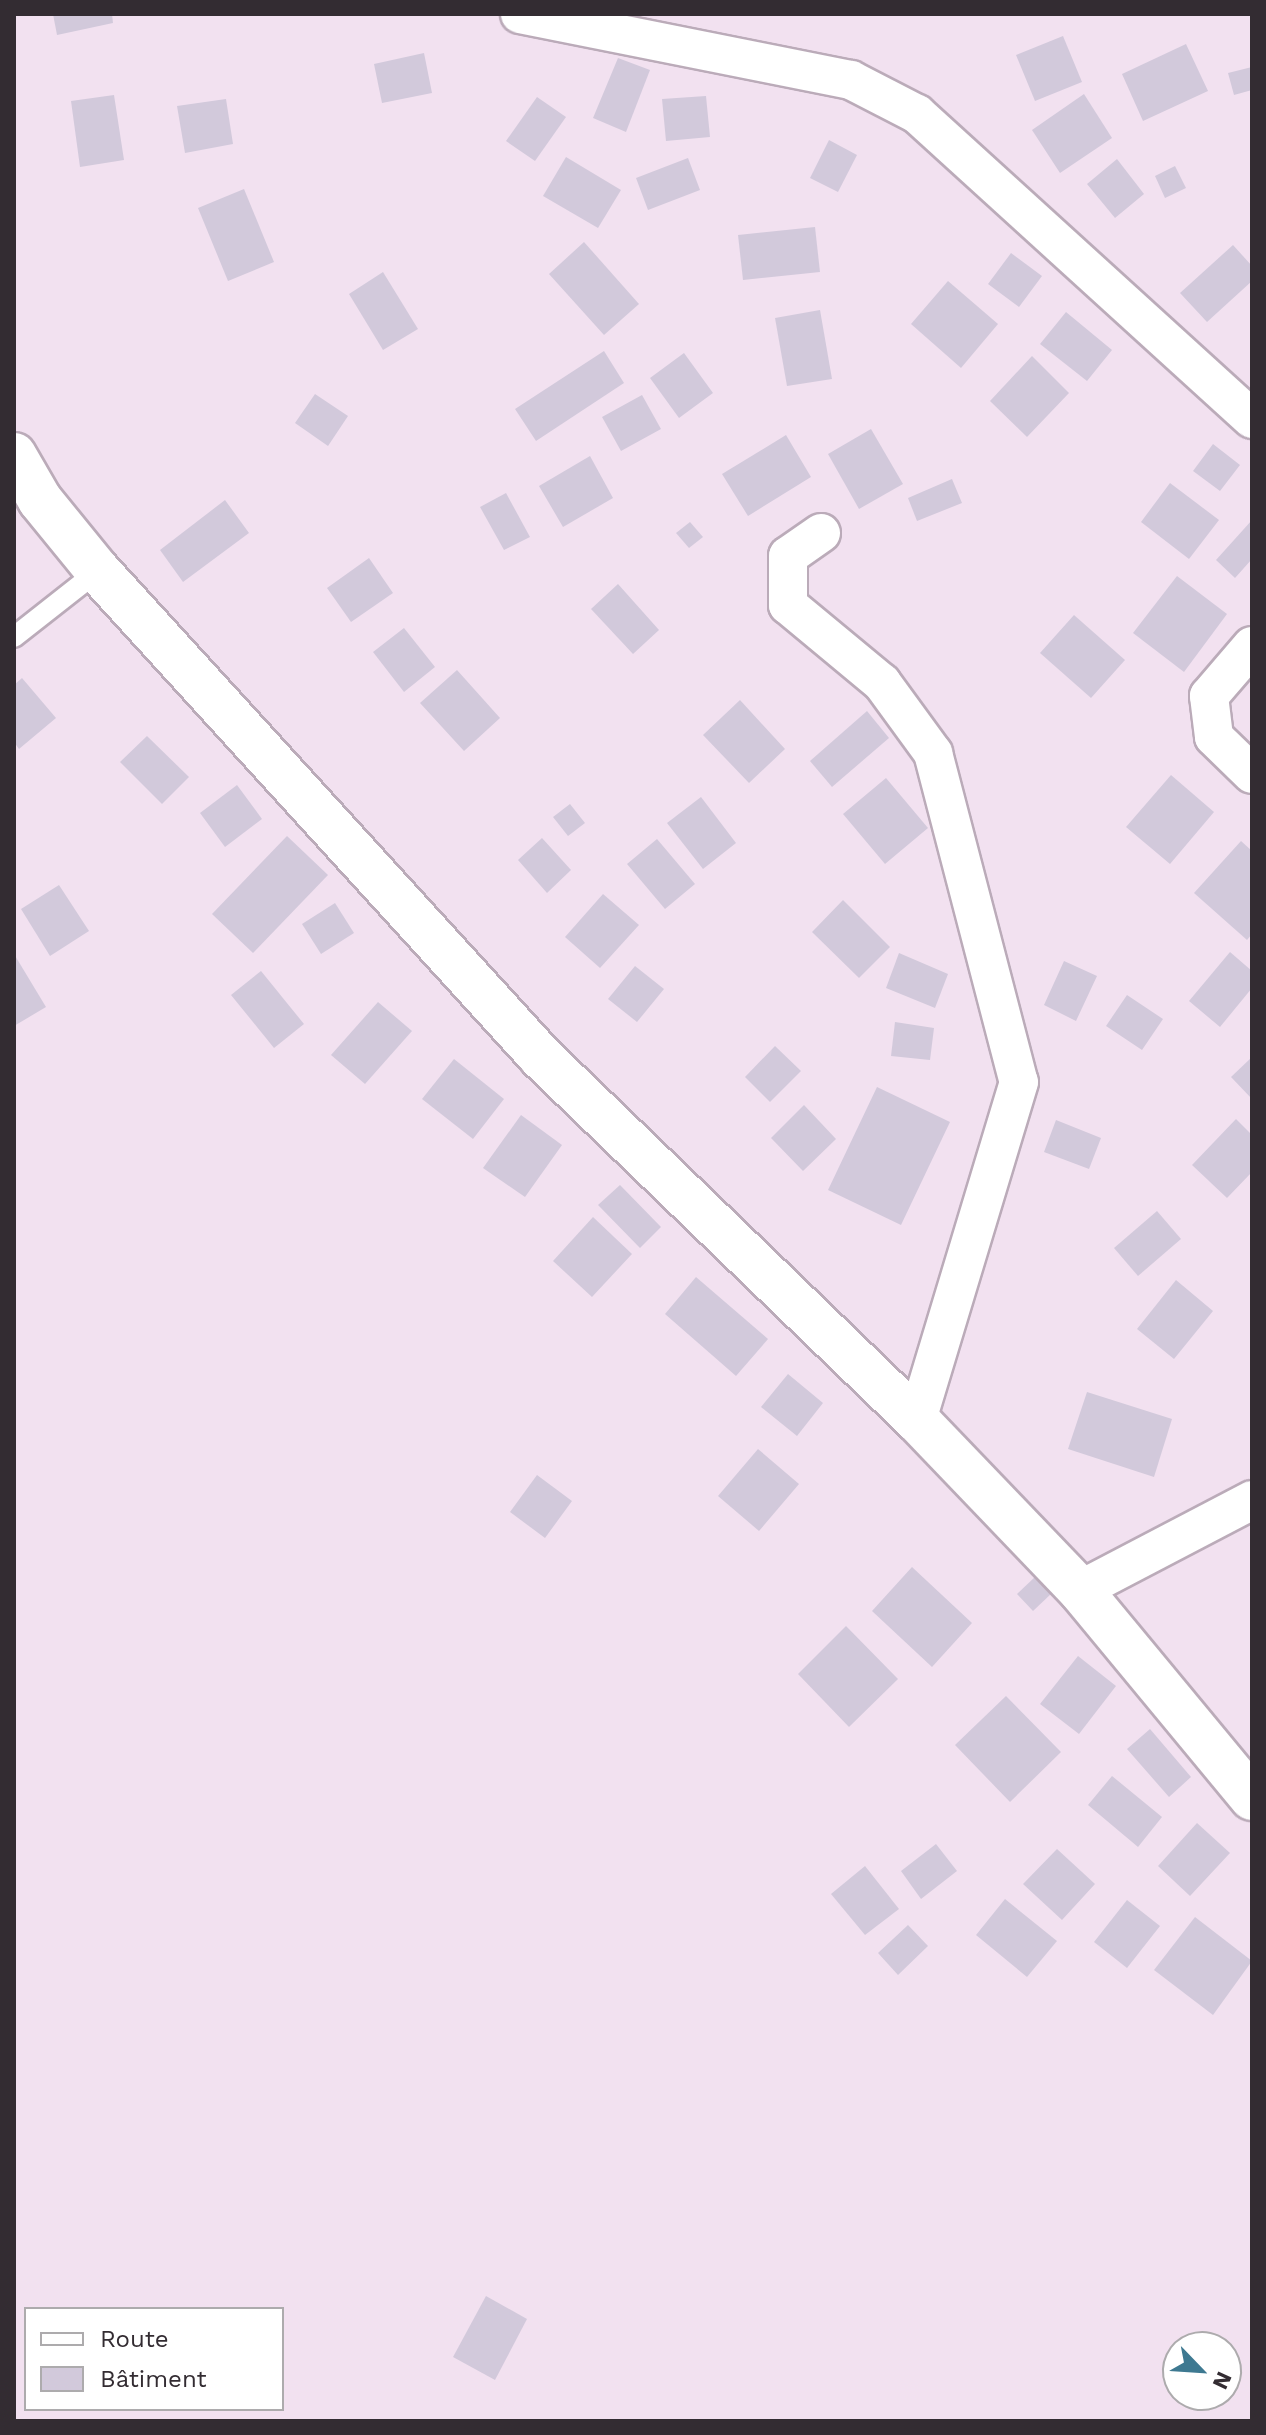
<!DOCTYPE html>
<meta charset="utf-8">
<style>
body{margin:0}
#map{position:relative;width:1266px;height:2435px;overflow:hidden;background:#f2e1f0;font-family:"Work Sans",sans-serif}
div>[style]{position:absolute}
.building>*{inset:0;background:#d2c9db}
.roads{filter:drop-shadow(2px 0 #bbabb9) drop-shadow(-2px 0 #bbabb9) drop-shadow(0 2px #bbabb9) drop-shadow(0 -2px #bbabb9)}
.service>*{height:20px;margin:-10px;padding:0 10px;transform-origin:10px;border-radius:10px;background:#fff}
.minor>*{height:38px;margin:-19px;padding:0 19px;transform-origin:19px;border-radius:19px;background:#fff}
.tertiary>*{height:44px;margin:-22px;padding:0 22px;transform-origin:22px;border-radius:22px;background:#fff}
span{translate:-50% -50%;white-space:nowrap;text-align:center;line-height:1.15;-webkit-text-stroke:6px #fff;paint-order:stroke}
.frame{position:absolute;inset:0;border:16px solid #332c32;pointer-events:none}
.legend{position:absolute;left:24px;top:2307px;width:260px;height:104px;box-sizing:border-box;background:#fff;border:2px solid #adabad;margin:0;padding:10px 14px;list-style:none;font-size:24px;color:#332c32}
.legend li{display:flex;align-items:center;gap:16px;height:40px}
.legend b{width:40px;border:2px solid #adabad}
.north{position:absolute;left:1162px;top:2331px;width:80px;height:80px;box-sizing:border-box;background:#fff;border:2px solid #adabad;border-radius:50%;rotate:115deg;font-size:22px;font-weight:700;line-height:32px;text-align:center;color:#332c32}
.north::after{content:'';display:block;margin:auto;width:28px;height:36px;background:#3e7991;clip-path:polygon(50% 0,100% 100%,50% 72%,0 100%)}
</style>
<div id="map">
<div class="building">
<div style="clip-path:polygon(53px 14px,112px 14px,113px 23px,57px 35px)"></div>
<div style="clip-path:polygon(1063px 36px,1082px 82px,1035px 101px,1016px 55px)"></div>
<div style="clip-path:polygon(1186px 44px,1208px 91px,1143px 121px,1122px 74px)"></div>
<div style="clip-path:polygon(424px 53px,432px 93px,382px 103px,374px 64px)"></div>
<div style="clip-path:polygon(618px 58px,650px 70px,626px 132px,593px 118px)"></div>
<div style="clip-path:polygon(1252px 67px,1252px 90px,1234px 95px,1228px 73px)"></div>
<div style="clip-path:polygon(1084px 94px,1112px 138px,1060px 173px,1032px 130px)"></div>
<div style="clip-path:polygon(114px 95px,124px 160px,80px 167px,71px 101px)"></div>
<div style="clip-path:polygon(706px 96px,710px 137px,666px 141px,662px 99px)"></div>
<div style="clip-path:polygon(537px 97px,566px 117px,535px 161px,506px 141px)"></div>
<div style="clip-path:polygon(226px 99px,233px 144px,185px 153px,177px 106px)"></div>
<div style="clip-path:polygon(829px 140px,857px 155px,838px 192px,810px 178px)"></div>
<div style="clip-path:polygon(566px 157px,621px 190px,598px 228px,543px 196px)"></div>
<div style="clip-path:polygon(688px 158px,700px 190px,648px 210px,636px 178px)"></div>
<div style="clip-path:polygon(1117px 159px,1144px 194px,1115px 218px,1087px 184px)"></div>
<div style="clip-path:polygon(1175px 166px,1186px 188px,1165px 198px,1155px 176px)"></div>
<div style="clip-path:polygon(244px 189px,274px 262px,228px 281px,198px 208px)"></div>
<div style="clip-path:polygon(815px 227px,820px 272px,743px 280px,738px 235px)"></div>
<div style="clip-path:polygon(584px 242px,639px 304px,604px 335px,549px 274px)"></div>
<div style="clip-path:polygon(1233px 245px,1252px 266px,1252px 281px,1207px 322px,1180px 293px)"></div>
<div style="clip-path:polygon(1011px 253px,1042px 276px,1019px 307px,988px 284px)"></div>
<div style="clip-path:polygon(383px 272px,418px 329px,383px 350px,349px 294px)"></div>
<div style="clip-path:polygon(948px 281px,998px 324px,961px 368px,911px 324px)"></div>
<div style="clip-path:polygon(820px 310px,832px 379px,787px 386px,775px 318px)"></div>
<div style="clip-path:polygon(1066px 312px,1112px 350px,1087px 381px,1040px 344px)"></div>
<div style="clip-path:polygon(604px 351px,624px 383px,536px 441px,515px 409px)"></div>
<div style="clip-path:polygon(684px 353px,713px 393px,679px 418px,650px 378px)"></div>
<div style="clip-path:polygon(1032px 356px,1069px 393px,1027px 437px,990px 401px)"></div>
<div style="clip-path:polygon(315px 394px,348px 416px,328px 446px,295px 423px)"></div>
<div style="clip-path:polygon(642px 395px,661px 429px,621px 451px,602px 417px)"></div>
<div style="clip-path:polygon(871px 429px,903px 484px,859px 509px,828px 454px)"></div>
<div style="clip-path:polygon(786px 435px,811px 477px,748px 516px,722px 474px)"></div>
<div style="clip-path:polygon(1213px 444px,1240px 465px,1220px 491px,1193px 471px)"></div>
<div style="clip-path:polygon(590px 456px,613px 498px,563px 527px,539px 486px)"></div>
<div style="clip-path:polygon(952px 479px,962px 503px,917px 521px,908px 498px)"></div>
<div style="clip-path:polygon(1170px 483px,1219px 520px,1189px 559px,1141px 522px)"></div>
<div style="clip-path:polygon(506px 493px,530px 537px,504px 550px,480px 507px)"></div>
<div style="clip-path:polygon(225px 500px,249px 533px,183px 582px,160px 550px)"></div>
<div style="clip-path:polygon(1252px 520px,1252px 559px,1235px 578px,1216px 560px)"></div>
<div style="clip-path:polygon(690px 522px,703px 537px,689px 548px,676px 533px)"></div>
<div style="clip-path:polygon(369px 558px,393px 593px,351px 622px,327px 588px)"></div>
<div style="clip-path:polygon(1177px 576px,1227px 614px,1184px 672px,1133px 633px)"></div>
<div style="clip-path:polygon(618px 584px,659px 630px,633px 654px,591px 609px)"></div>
<div style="clip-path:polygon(1074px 615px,1125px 660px,1091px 698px,1040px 653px)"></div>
<div style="clip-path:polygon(404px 628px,435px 667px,404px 692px,373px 652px)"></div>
<div style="clip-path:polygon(457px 670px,500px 718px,464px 751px,420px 703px)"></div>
<div style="clip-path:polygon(22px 678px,56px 718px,19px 749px,14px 742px,14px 685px)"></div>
<div style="clip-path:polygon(740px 700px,785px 749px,749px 783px,703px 735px)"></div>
<div style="clip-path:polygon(867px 711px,889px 738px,832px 787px,810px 761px)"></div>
<div style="clip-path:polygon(147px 736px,189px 777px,162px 804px,120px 762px)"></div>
<div style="clip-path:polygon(1171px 775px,1214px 812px,1170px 864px,1126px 827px)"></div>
<div style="clip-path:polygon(886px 778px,928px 828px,885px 864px,843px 814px)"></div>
<div style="clip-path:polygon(237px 785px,262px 819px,225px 847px,200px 813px)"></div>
<div style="clip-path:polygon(701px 797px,736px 843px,703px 869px,667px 823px)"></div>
<div style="clip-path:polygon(570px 804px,585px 823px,568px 836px,553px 817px)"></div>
<div style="clip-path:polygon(287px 836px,328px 875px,253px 953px,212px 914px)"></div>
<div style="clip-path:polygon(542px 838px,571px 870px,547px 893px,518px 860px)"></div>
<div style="clip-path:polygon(657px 839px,695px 884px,665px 909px,627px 864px)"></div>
<div style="clip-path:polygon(1241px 841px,1252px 851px,1252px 934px,1247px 940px,1194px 893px)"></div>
<div style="clip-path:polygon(59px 885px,89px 931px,50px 956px,21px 909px)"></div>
<div style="clip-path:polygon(603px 894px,639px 925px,600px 968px,565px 937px)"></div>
<div style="clip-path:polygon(843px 900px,890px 947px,859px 978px,812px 932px)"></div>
<div style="clip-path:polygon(335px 903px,354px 933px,321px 954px,302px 924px)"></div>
<div style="clip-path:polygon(1230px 952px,1252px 971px,1252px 988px,1220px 1027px,1189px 1001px)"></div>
<div style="clip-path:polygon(899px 953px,948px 974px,935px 1008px,886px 988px)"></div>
<div style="clip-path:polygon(14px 954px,46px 1007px,14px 1026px)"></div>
<div style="clip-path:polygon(1064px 961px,1097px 976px,1076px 1021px,1044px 1005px)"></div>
<div style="clip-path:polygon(635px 966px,664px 989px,637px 1022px,608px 999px)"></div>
<div style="clip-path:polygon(261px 971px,304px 1024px,274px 1048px,231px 995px)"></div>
<div style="clip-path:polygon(1127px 995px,1163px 1019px,1142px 1050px,1106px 1026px)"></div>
<div style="clip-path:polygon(378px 1002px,412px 1031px,365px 1084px,331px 1055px)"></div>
<div style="clip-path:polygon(895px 1022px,934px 1028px,930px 1060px,891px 1056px)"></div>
<div style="clip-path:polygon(775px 1046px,801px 1071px,770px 1102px,745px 1077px)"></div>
<div style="clip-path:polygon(1252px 1057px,1252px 1099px,1231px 1077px)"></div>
<div style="clip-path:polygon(454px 1059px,504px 1099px,473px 1139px,422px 1099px)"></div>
<div style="clip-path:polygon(877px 1087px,950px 1122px,901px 1225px,828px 1190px)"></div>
<div style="clip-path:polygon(804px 1105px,836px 1139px,803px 1171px,771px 1138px)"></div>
<div style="clip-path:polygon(521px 1115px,562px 1145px,525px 1197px,483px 1168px)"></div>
<div style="clip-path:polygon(1236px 1119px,1252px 1135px,1252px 1172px,1227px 1198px,1192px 1165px)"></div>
<div style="clip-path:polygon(1056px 1120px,1101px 1138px,1089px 1169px,1044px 1152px)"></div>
<div style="clip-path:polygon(620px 1185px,661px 1227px,640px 1248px,598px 1205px)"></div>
<div style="clip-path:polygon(1157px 1211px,1181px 1239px,1138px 1276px,1114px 1248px)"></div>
<div style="clip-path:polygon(593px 1217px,632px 1254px,592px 1297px,553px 1261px)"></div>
<div style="clip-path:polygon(696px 1277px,768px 1339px,736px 1376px,665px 1314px)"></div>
<div style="clip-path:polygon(1176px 1280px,1213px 1311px,1174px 1359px,1137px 1329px)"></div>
<div style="clip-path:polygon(788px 1374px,823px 1403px,797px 1436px,761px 1407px)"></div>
<div style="clip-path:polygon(1087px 1392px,1172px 1419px,1154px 1477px,1068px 1449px)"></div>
<div style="clip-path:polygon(758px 1449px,799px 1484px,759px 1531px,718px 1496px)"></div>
<div style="clip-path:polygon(537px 1475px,572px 1501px,545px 1538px,510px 1512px)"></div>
<div style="clip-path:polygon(912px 1567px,972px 1623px,932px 1667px,872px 1611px)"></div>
<div style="clip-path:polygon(1036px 1576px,1052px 1593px,1033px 1611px,1017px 1594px)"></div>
<div style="clip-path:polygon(846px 1626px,898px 1679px,849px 1727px,798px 1674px)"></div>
<div style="clip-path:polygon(1078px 1656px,1116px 1686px,1079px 1734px,1040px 1704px)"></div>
<div style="clip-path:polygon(1006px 1696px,1061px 1752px,1010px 1802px,955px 1745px)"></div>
<div style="clip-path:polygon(1150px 1729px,1191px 1777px,1169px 1797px,1127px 1749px)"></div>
<div style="clip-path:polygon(1112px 1776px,1162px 1817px,1138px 1847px,1088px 1805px)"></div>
<div style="clip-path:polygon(1197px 1823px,1230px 1853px,1190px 1896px,1158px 1866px)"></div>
<div style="clip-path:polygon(936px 1844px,957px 1871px,921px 1899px,901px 1871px)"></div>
<div style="clip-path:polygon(1057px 1849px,1095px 1884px,1062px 1920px,1023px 1884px)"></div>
<div style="clip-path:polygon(865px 1866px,899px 1909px,865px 1935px,831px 1894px)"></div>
<div style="clip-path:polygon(1005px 1899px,1057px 1941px,1027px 1977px,976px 1935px)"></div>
<div style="clip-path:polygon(1127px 1900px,1160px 1926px,1127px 1968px,1094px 1942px)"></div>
<div style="clip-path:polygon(1195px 1917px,1252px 1961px,1213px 2015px,1154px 1970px)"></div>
<div style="clip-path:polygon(908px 1925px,928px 1946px,898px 1975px,878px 1953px)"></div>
<div style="clip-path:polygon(486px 2296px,527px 2319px,495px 2380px,453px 2357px)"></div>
</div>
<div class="roads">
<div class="service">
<div style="left:14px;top:637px;width:107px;rotate:-38.2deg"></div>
</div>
<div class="minor">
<div style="left:520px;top:14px;width:338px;rotate:11.3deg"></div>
<div style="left:851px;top:80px;width:74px;rotate:27.3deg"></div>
<div style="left:917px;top:114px;width:453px;rotate:42.3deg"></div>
<div style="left:821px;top:533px;width:40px;rotate:145.1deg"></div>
<div style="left:788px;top:556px;width:49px;rotate:90deg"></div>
<div style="left:788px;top:605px;width:122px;rotate:39.7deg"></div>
<div style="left:882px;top:683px;width:87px;rotate:53.9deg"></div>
<div style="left:933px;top:753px;width:340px;rotate:75.4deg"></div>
<div style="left:1019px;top:1082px;width:353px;rotate:106.8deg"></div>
<div style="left:1252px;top:646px;width:66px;rotate:130.7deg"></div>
<div style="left:1209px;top:696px;width:41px;rotate:83deg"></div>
<div style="left:1214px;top:737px;width:53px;rotate:44.2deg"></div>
<div style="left:1080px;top:1590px;width:194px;rotate:-27.6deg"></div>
</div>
<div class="tertiary">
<div style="left:14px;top:455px;width:52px;rotate:60deg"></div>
<div style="left:40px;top:500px;width:92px;rotate:50.8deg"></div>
<div style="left:98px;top:571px;width:658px;rotate:47.65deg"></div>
<div style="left:541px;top:1057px;width:523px;rotate:43.99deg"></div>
<div style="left:917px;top:1420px;width:236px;rotate:46.2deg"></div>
<div style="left:1080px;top:1590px;width:270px;rotate:50.4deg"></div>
</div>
</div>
<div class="frame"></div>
<ul class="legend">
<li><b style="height:10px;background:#fff"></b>Route</li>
<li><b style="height:22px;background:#d2c9db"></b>Bâtiment</li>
</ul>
<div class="north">N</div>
</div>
